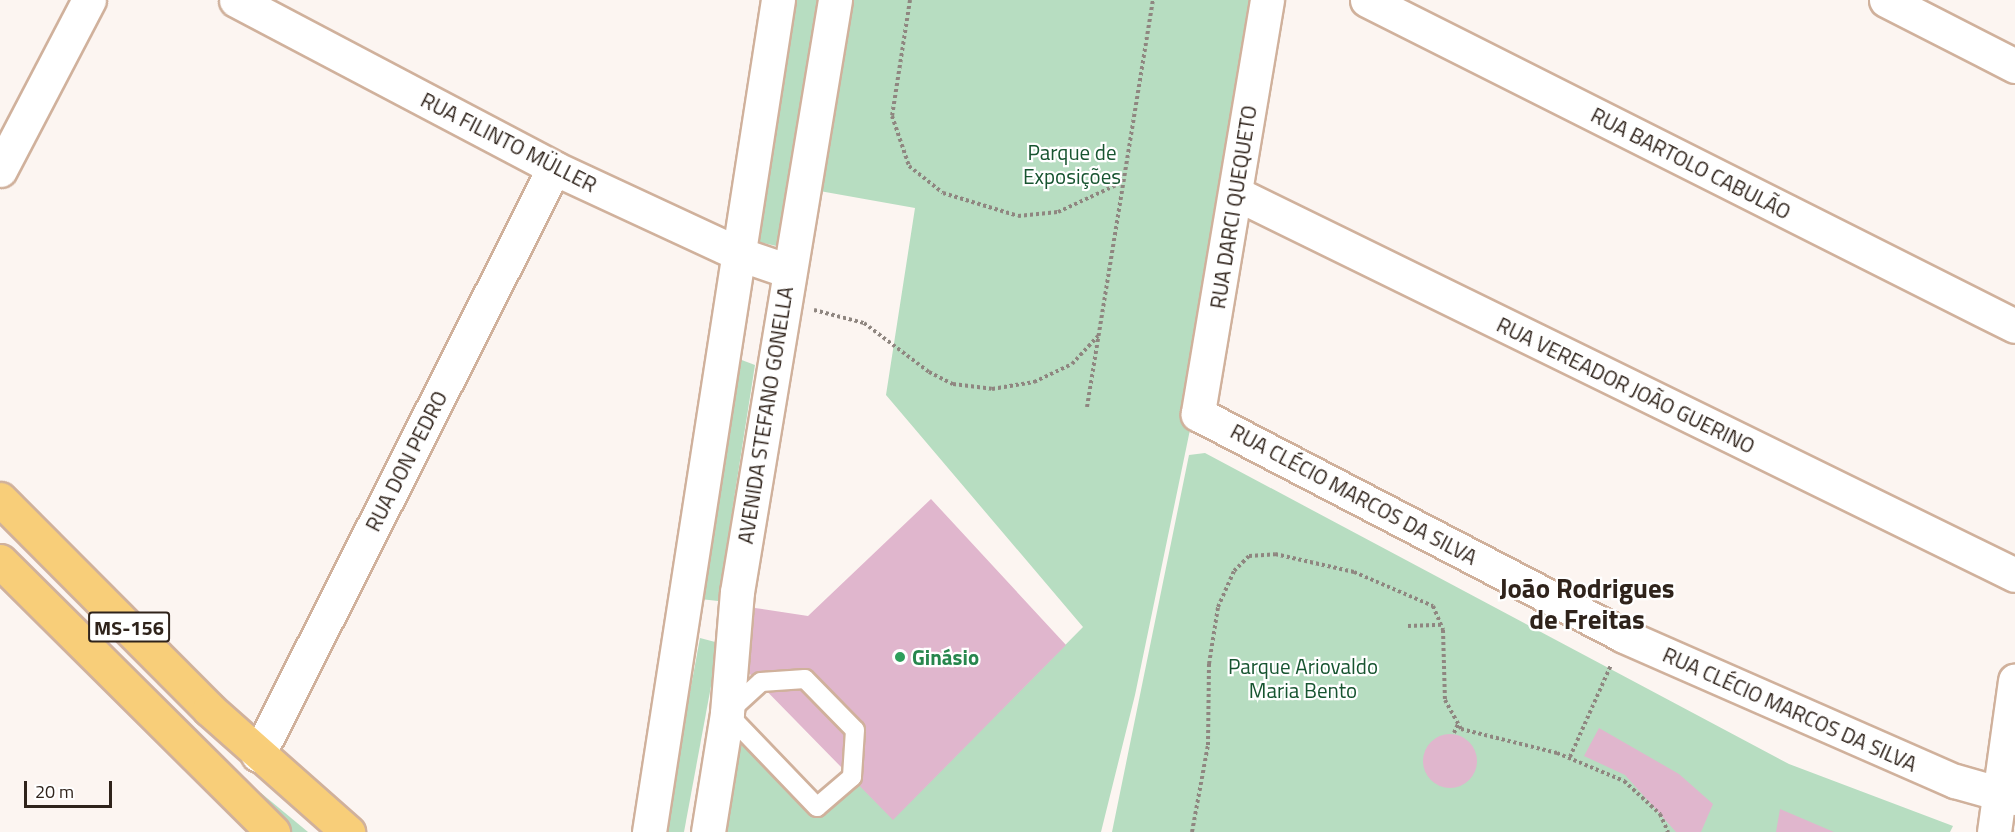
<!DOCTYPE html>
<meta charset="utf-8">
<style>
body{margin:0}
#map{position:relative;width:2015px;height:832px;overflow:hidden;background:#fcf5f1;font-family:"Titillium Web",sans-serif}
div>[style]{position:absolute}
.green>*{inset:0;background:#b7ddc1}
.building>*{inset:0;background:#e0b6cd}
.round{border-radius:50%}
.path>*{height:4px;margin-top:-2px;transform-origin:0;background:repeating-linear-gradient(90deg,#8f8680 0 3px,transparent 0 6px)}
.roads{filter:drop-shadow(2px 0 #d0b19c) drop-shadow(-2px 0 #d0b19c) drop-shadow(0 2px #d0b19c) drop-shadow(0 -2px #d0b19c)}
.service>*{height:18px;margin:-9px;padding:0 9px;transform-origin:9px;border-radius:9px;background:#fff}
.minor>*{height:33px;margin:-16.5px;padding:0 16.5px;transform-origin:16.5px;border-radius:16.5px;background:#fff}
.tertiary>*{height:33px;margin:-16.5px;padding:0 16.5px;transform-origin:16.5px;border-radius:16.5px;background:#fff}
.primary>*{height:33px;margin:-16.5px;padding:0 16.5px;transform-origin:16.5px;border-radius:16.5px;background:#f8ce79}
.dots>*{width:16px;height:16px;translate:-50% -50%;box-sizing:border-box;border:3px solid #fff;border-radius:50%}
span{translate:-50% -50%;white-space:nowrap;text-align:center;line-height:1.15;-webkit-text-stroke:4.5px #fff;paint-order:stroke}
.shield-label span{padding:2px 4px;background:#fff;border:2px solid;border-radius:4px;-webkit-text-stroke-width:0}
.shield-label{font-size:20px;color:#2f231b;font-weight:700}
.street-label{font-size:21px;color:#2f231b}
.park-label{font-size:21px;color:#175430}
.leisure-label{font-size:21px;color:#27864d;font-weight:700}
.left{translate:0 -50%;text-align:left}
.district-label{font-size:27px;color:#2f231b;font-weight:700}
.scale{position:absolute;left:24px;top:781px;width:88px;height:27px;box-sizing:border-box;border:3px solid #2f231b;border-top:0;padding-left:8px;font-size:18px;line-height:21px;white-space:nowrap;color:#2f231b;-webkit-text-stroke:4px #fff;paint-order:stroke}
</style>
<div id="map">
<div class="green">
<div style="clip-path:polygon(796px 0,820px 0,781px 247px,758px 242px)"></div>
<div style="clip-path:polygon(845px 0,1257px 0,1225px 261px,1135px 695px,1101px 832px,717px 832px,732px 719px,817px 807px,852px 777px,893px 819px,1083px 627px,886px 395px,915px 208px,814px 190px)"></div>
<div style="clip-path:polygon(739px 359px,755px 365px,718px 601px,700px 599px)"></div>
<div style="clip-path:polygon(1205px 453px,1789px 764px,1953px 826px,1950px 832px,1112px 832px,1189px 455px)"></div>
<div style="clip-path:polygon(700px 638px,719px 643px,684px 832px,664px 832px)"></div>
<div style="clip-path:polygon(261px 793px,308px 832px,290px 832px,256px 799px)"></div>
</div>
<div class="building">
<div style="clip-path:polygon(931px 499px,1066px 645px,893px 820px,744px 668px,755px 608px,808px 616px)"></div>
<div style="clip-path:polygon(1599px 728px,1679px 774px,1713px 804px,1701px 832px,1676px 832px,1625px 775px,1584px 756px)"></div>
<div class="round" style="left:1423px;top:734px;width:54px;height:54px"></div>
<div style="clip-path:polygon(1780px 809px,1834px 832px,1776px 832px)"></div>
</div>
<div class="path">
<div style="left:910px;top:0;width:117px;rotate:98.8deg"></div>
<div style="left:892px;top:116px;width:53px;rotate:71.2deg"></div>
<div style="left:909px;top:166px;width:43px;rotate:38.5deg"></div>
<div style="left:943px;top:193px;width:78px;rotate:17deg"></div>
<div style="left:1018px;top:216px;width:40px;rotate:-5.7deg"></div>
<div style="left:1058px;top:212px;width:72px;rotate:-24.8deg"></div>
<div style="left:814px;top:310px;width:52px;rotate:14.6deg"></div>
<div style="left:864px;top:323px;width:81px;rotate:37deg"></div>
<div style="left:929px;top:372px;width:27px;rotate:27deg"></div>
<div style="left:953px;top:384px;width:39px;rotate:7deg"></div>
<div style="left:992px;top:389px;width:43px;rotate:-9.5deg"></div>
<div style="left:1034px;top:382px;width:42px;rotate:-25.3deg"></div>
<div style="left:1072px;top:364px;width:38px;rotate:-47deg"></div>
<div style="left:1087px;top:407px;width:412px;rotate:-80.8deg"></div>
<div style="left:1408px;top:626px;width:33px;rotate:-2deg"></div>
<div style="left:1454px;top:733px;width:10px;rotate:-66deg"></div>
<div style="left:1570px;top:757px;width:101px;rotate:-66deg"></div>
<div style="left:1192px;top:832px;width:88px;rotate:-79.6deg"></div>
<div style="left:1208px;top:745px;width:81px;rotate:-89.3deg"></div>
<div style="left:1209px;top:664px;width:58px;rotate:-81deg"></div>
<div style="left:1218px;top:607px;width:39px;rotate:-66deg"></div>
<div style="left:1234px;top:571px;width:21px;rotate:-45deg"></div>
<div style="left:1249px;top:556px;width:26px;rotate:-4deg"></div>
<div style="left:1275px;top:554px;width:81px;rotate:12.8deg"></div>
<div style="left:1354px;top:572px;width:86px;rotate:23.3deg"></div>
<div style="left:1433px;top:606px;width:26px;rotate:67deg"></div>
<div style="left:1443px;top:630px;width:70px;rotate:88.4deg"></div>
<div style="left:1445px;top:700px;width:33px;rotate:61deg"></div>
<div style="left:1461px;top:729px;width:99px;rotate:14deg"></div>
<div style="left:1557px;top:753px;width:73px;rotate:22.7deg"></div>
<div style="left:1624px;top:781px;width:49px;rotate:42.5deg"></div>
<div style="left:1660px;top:814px;width:20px;rotate:66deg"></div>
</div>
<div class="roads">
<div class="service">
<div style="left:805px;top:679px;width:71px;rotate:45.6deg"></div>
<div style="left:855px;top:730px;width:47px;rotate:93.7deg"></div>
<div style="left:852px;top:777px;width:46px;rotate:139.4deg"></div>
<div style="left:817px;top:807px;width:130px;rotate:-133.8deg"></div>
<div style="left:727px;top:713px;width:46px;rotate:-42.4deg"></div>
<div style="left:761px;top:682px;width:44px;rotate:-3.9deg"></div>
</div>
<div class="minor">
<div style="left:236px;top:0;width:360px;rotate:27.8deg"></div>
<div style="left:554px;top:168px;width:204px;rotate:24.9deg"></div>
<div style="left:739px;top:254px;width:53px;rotate:18.8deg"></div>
<div style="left:1267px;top:0;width:420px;rotate:99.5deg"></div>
<div style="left:1198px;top:414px;width:480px;rotate:27.5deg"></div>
<div style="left:1624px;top:636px;width:361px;rotate:23.7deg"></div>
<div style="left:1955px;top:781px;width:62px;rotate:15.8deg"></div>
<div style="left:1367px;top:0;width:725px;rotate:26.71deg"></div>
<div style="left:1886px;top:0;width:145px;rotate:27.1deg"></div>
<div style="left:0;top:170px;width:192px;rotate:-62.4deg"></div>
<div style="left:1237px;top:194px;width:866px;rotate:26.09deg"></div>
<div style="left:258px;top:755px;width:657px;rotate:-63.24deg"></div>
<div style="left:1994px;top:832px;width:153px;rotate:-82.1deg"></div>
</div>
<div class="tertiary">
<div style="left:649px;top:832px;width:842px;rotate:-81.19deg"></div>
<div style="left:708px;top:832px;width:121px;rotate:-80.9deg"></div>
<div style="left:727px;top:713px;width:121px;rotate:-85.3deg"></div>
<div style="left:737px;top:592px;width:600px;rotate:-80.6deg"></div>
</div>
<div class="primary">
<div style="left:0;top:499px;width:296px;rotate:45.1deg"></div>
<div style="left:209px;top:709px;width:186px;rotate:41.5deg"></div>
<div style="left:0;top:561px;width:385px;rotate:44.8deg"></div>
</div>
</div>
<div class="dots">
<div style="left:900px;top:657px;background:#2e9e5b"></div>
</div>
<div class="shield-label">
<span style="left:129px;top:627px">MS-156</span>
</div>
<div class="street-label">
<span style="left:509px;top:142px;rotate:27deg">RUA FILINTO MÜLLER</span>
<span style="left:1691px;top:163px;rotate:27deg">RUA BARTOLO CABULÃO</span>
<span style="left:1233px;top:207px;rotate:-81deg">RUA DARCI QUEQUETO</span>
<span style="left:1626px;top:385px;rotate:26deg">RUA VEREADOR JOÃO GUERINO</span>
<span style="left:765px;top:415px;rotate:-81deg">AVENIDA STEFANO GONELLA</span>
<span style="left:406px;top:461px;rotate:-63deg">RUA DON PEDRO</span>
<span style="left:1354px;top:494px;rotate:28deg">RUA CLÉCIO MARCOS DA SILVA</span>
<span style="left:1790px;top:709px;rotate:24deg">RUA CLÉCIO MARCOS DA SILVA</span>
</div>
<div class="park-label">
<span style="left:1072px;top:164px">Parque de<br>Exposições</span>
<span style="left:1303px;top:678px">Parque Ariovaldo<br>Maria Bento</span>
</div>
<div class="leisure-label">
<span class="left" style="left:912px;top:657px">Ginásio</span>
</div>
<div class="district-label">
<span style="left:1587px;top:603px">João Rodrigues<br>de Freitas</span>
</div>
<div class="scale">20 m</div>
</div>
